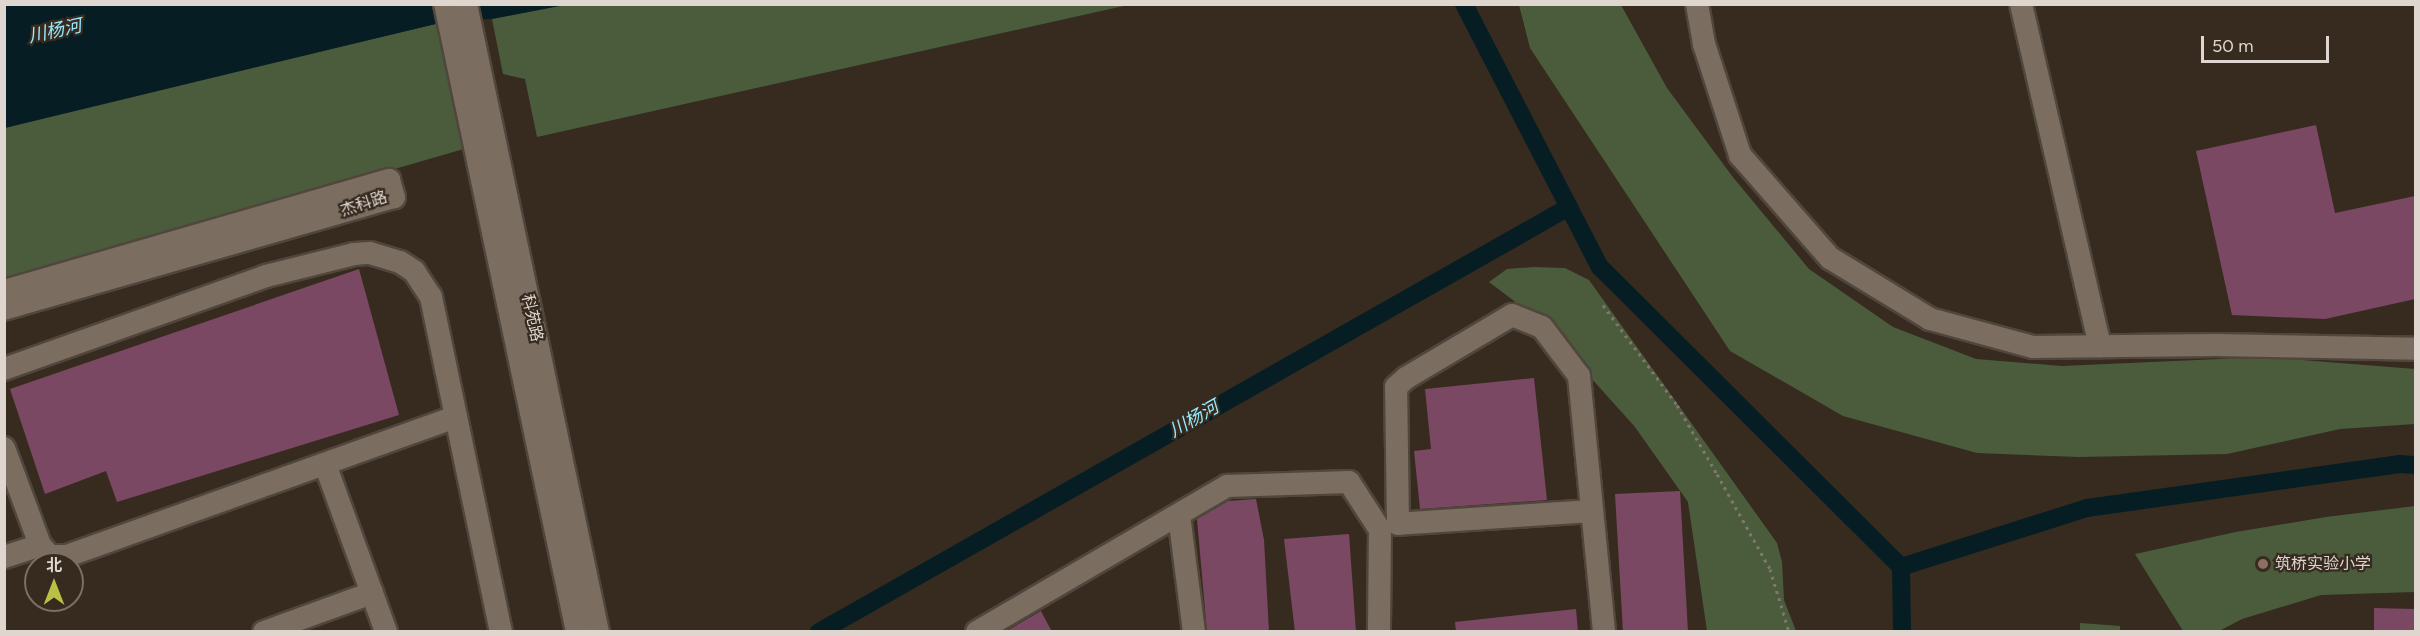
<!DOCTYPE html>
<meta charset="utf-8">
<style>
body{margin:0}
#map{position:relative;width:2420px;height:636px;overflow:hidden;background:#372b20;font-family:Figtree,"Noto Sans SC",sans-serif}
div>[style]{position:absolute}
.green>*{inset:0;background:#4a5c3c}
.water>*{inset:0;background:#061e23}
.canal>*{height:18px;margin:-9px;padding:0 9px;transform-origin:9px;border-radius:9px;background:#061e23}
.building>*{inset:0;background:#7b4863}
.path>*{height:3px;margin-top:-1.5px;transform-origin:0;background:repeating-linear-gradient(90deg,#80766c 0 3px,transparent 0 7.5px)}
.roads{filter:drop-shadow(2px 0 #50463c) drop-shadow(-2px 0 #50463c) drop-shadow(0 2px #50463c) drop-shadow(0 -2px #50463c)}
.minor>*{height:22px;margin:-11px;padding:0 11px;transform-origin:11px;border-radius:11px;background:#7b6d60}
.dots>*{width:16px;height:16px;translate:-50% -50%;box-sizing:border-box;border:3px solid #372b20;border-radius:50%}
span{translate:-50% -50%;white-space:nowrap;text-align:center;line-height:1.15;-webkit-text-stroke:4.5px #372b20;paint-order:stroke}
.street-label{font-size:16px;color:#ded6cf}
.poi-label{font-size:16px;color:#ded6cf}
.left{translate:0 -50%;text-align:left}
.water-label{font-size:18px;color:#96eaff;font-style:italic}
.frame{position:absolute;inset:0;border:6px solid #ded6cf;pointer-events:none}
.north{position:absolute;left:24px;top:552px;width:60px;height:60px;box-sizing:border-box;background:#372b20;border:2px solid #7a6f66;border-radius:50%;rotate:0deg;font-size:16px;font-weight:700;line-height:24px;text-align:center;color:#ded6cf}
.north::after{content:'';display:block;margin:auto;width:21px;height:27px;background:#b9c046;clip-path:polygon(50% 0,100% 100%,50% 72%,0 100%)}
.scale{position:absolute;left:2201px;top:36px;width:128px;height:27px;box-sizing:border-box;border:3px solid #ded6cf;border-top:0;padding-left:8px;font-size:18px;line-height:21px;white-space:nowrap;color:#ded6cf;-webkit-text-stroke:4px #372b20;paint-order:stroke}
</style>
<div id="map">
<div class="green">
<div style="clip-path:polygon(565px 4px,1128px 5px,537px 137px,525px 79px,503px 74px,492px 19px)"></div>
<div style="clip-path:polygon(1519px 5px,1621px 5px,1667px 88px,1732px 176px,1809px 269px,1893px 327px,1976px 359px,2062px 366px,2264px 357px,2415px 369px,2415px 424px,2340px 429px,2227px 454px,2079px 457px,1977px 453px,1843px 416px,1730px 351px,1530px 48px)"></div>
<div style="clip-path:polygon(448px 21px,474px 146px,5px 282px,4px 126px)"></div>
<div style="clip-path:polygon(1534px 267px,1565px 268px,1589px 280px,1777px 543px,1782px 562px,1784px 600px,1796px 631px,1707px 631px,1688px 502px,1635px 427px,1539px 320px,1489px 282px,1507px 269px)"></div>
<div style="clip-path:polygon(2415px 506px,2415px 592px,2321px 595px,2242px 619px,2219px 631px,2183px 631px,2135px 554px,2236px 532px,2326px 517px)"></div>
<div style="clip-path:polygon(2080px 623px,2120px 626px,2120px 631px,2080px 631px)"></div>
</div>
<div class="water">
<div style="clip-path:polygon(4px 5px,565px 5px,492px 19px,448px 21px,5px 128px)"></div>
</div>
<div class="canal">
<div style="left:1464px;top:4px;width:296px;rotate:62.7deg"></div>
<div style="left:1600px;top:267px;width:425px;rotate:44.9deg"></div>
<div style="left:1901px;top:567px;width:195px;rotate:-17.6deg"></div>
<div style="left:2087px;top:508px;width:316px;rotate:-8deg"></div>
<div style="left:2400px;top:464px;width:16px;rotate:4deg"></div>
<div style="left:1901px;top:567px;width:65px;rotate:89.1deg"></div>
<div style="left:819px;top:632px;width:862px;rotate:-29.54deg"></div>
</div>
<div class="building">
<div style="clip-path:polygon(2316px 125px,2335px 213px,2415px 196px,2415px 299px,2325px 319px,2232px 315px,2196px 151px)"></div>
<div style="clip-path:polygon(359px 269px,399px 415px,117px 502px,106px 471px,45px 494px,10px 389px)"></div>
<div style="clip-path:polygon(1534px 378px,1547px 500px,1420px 509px,1414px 451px,1431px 449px,1425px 389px)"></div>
<div style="clip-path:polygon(1680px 491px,1688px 632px,1623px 632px,1615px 494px)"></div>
<div style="clip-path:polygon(1256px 499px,1264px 540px,1269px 632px,1207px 632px,1197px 519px,1228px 501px)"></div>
<div style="clip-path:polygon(1349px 534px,1356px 632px,1295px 632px,1284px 539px)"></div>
<div style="clip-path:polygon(2374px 608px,2415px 609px,2415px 632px,2374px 632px)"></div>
<div style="clip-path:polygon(1576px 609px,1578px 632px,1456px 632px,1455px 622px)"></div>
<div style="clip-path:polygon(1041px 611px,1052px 632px,1005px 632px)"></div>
</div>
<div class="path">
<div style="left:1603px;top:305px;width:124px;rotate:53.5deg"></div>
<div style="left:1677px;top:405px;width:80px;rotate:59.9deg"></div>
<div style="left:1717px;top:474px;width:109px;rotate:60.8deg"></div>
<div style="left:1770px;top:569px;width:66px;rotate:73.2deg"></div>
</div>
<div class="roads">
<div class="minor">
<div style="left:445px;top:4px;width:642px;rotate:78.13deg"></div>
<div style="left:466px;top:4px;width:642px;rotate:78.13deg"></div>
<div style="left:1697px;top:4px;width:41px;rotate:80.1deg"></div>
<div style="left:1704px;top:44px;width:117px;rotate:72deg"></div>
<div style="left:1740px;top:155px;width:137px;rotate:48.9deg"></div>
<div style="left:1830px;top:258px;width:117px;rotate:31.4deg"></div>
<div style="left:1930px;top:319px;width:107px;rotate:15.2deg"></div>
<div style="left:2033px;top:347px;width:183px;rotate:-0.6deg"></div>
<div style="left:2216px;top:345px;width:200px;rotate:1.1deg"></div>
<div style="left:2021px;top:4px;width:351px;rotate:77deg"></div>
<div style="left:4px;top:291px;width:401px;rotate:-16.1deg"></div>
<div style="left:389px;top:180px;width:18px;rotate:74deg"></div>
<div style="left:394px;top:197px;width:406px;rotate:164deg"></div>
<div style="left:4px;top:369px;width:278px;rotate:-19.5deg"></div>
<div style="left:266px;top:276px;width:91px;rotate:-14deg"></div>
<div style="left:354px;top:254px;width:16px;rotate:-4deg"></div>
<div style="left:370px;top:253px;width:31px;rotate:17deg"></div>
<div style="left:400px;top:262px;width:17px;rotate:33deg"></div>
<div style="left:414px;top:271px;width:31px;rotate:57deg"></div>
<div style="left:431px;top:297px;width:342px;rotate:78.2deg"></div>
<div style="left:4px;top:448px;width:103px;rotate:69.6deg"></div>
<div style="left:325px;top:464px;width:179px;rotate:70deg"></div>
<div style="left:1592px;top:511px;width:194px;rotate:176.2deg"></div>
<div style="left:1398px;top:524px;width:137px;rotate:-90.8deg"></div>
<div style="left:1396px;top:387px;width:13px;rotate:-42deg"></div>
<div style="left:1406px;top:378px;width:123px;rotate:-30.7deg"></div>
<div style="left:1512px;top:315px;width:32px;rotate:22deg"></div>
<div style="left:1542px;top:327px;width:61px;rotate:52.9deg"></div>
<div style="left:1579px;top:376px;width:257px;rotate:84.4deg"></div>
<div style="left:1179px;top:515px;width:118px;rotate:82.7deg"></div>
<div style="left:4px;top:557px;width:38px;rotate:-18deg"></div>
<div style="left:40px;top:545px;width:15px;rotate:48deg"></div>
<div style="left:50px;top:556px;width:17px"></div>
<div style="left:67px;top:556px;width:413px;rotate:-19.7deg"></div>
<div style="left:264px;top:632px;width:115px;rotate:-19.9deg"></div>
<div style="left:977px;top:632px;width:290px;rotate:-30.3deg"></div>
<div style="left:1227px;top:486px;width:122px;rotate:-1.9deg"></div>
<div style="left:1349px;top:482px;width:57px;rotate:57.1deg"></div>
<div style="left:1380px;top:530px;width:102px;rotate:90.6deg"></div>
</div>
</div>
<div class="dots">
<div style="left:2263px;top:564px;background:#8d6e63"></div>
</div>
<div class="street-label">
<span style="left:364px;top:204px;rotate:-18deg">杰科路</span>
<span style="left:532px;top:318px;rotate:78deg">科苑路</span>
</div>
<div class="poi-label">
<span class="left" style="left:2275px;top:564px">筑桥实验小学</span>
</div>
<div class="water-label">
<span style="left:55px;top:31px;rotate:-12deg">川杨河</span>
<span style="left:1194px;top:419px;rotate:-30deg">川杨河</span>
</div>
<div class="frame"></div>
<div class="north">北</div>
<div class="scale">50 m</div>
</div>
